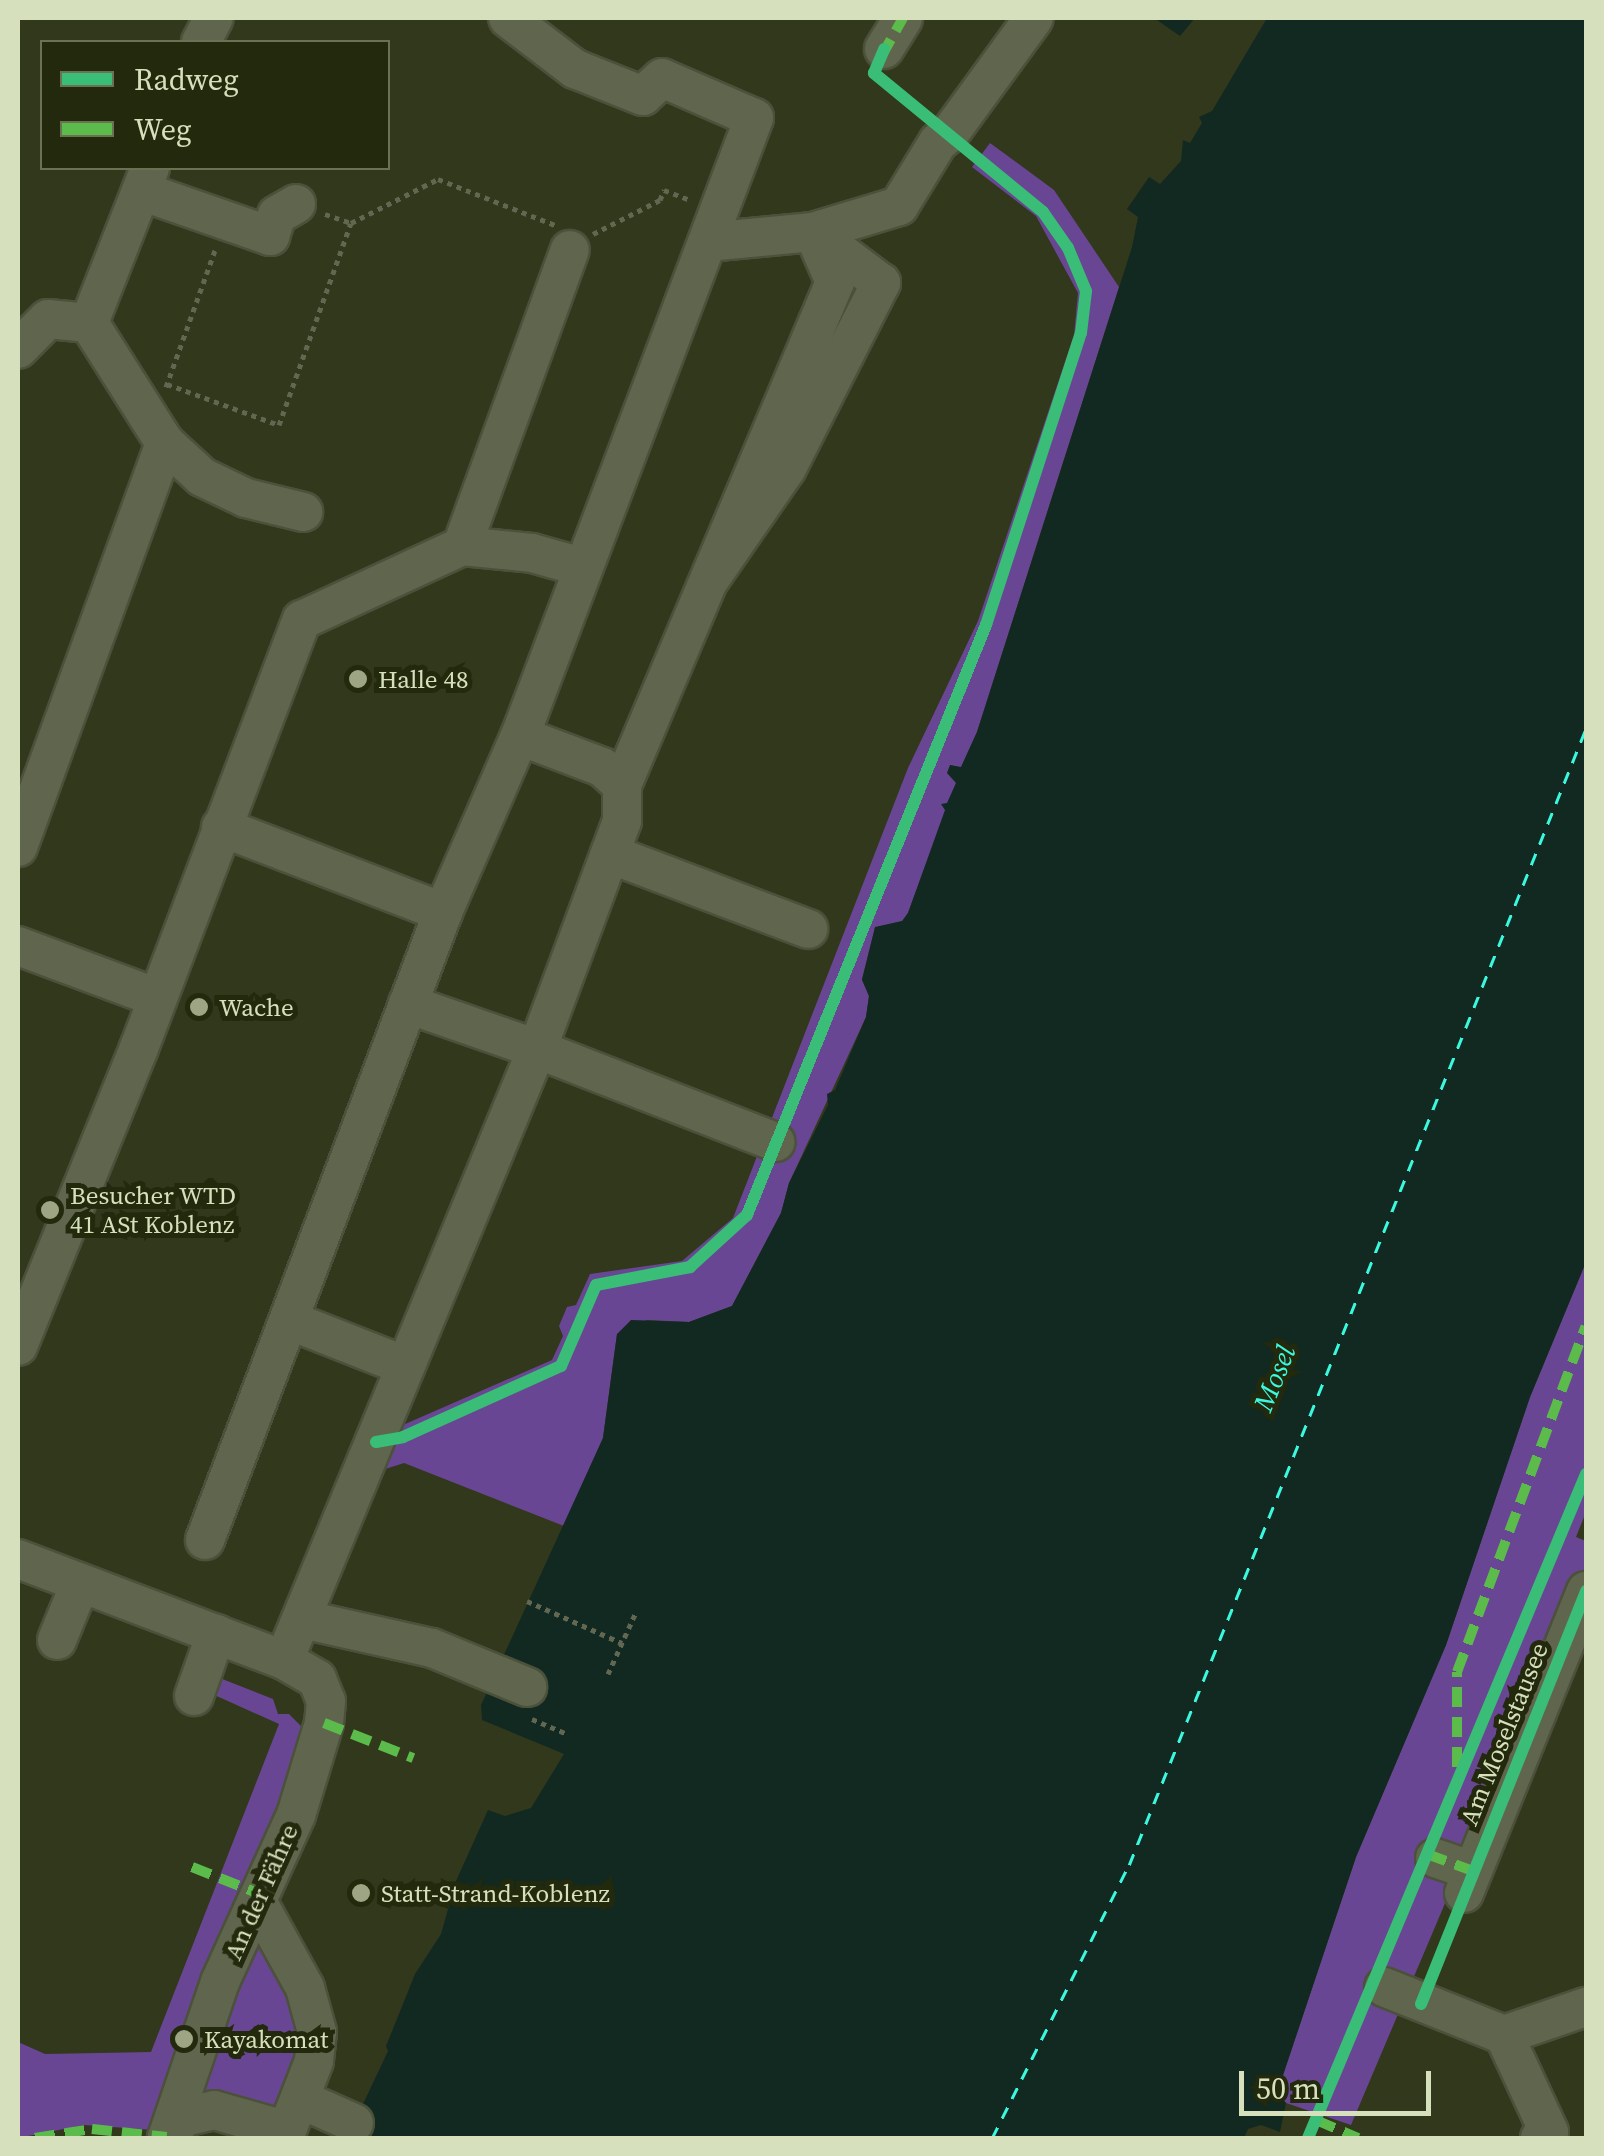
<!DOCTYPE html>
<meta charset="utf-8">
<style>
body{margin:0}
#map{position:relative;width:1604px;height:2156px;overflow:hidden;background:#32381b;font-family:"Source Serif 4",serif}
div>[style]{position:absolute}
.green>*{inset:0;background:#684693}
.water>*{inset:0;background:#122922}
.ferry>*{height:2.5px;margin-top:-1.25px;transform-origin:0;background:repeating-linear-gradient(90deg,#3bf9de 0 12px,transparent 0 22px)}
.path>*{height:5px;margin-top:-2.5px;transform-origin:0;background:repeating-linear-gradient(90deg,#626751 0 5px,transparent 0 10px)}
.roads{filter:drop-shadow(2px 0 #4c513b) drop-shadow(-2px 0 #4c513b) drop-shadow(0 2px #4c513b) drop-shadow(0 -2px #4c513b)}
.minor>*{height:38px;margin:-19px;padding:0 19px;transform-origin:19px;border-radius:19px;background:#60664d}
.quiet>*{height:10px;margin-top:-5px;transform-origin:0;background:repeating-linear-gradient(90deg,#5cbc4b 0 20px,transparent 0 30px)}
.cycleway>*{height:12px;margin:-6px;padding:0 6px;transform-origin:6px;border-radius:6px;background:#3abd76}
.dots>*{width:28px;height:28px;translate:-50% -50%;box-sizing:border-box;border:5px solid #22290c;border-radius:50%}
span{translate:-50% -50%;white-space:nowrap;text-align:center;line-height:1.15;-webkit-text-stroke:10px #22290c;paint-order:stroke}
.poi-label{font-size:25px;color:#d6e0bd}
.left{translate:0 -50%;text-align:left}
.street-label{font-size:25px;color:#d6e0bd}
.water-label{font-size:28px;color:#3bf9de;font-style:italic}
.frame{position:absolute;inset:0;border:20px solid #d6e0bd;pointer-events:none}
.legend{position:absolute;left:40px;top:40px;width:350px;height:130px;box-sizing:border-box;background:#22290c;border:2px solid #6a7253;margin:0;padding:12px 18px;list-style:none;font-size:30px;color:#d6e0bd}
.legend li{display:flex;align-items:center;gap:20px;height:50px}
.legend b{width:50px;border:2px solid #6a7253}
.scale{position:absolute;left:1239px;top:2071px;width:192px;height:45px;box-sizing:border-box;border:5px solid #d6e0bd;border-top:0;padding-left:12px;font-size:30px;line-height:35px;white-space:nowrap;color:#d6e0bd;-webkit-text-stroke:8px #22290c;paint-order:stroke}
</style>
<div id="map">
<div class="green">
<div style="clip-path:polygon(990px 143px,1054px 190px,1119px 287px,977px 732px,961px 768px,950px 765px,956px 783px,908px 913px,903px 921px,875px 928px,862px 979px,869px 996px,866px 1017px,789px 1183px,781px 1213px,732px 1306px,689px 1322px,647px 1320px,617px 1334px,603px 1438px,564px 1526px,404px 1463px,376px 1472px,396px 1428px,552px 1360px,563px 1336px,559px 1326px,567px 1307px,576px 1305px,590px 1274px,682px 1261px,733px 1218px,908px 768px,978px 621px,1074px 335px,1078px 293px,1036px 216px,972px 167px)"></div>
<div style="clip-path:polygon(1586px 1262px,1586px 1512px,1576px 1537px,1586px 1541px,1586px 1571px,1351px 2125px,1286px 2103px,1277px 2093px,1356px 1857px,1446px 1645px,1530px 1397px)"></div>
<div style="clip-path:polygon(212px 1675px,273px 1699px,278px 1714px,289px 1714px,302px 1727px,310px 1717px,310px 1732px,154px 2130px,84px 2125px,18px 2138px,18px 2042px,45px 2054px,151px 2052px,279px 1724px,210px 1693px)"></div>
<div style="clip-path:polygon(256px 1921px,310px 2027px,281px 2119px,187px 2104px)"></div>
</div>
<div class="water">
<div style="clip-path:polygon(1154px 18px,1195px 18px,1180px 36px)"></div>
<div style="clip-path:polygon(1267px 18px,1586px 18px,1586px 1262px,1530px 1397px,1446px 1645px,1356px 1857px,1277px 2093px,1286px 2103px,1280px 2132px,1261px 2125px,1248px 2129px,1244px 2138px,347px 2138px,388px 2051px,386px 2046px,415px 1974px,441px 1934px,456px 1881px,488px 1810px,505px 1816px,531px 1808px,564px 1754px,482px 1720px,481px 1705px,603px 1438px,617px 1334px,631px 1320px,689px 1322px,732px 1306px,781px 1213px,789px 1183px,828px 1105px,827px 1094px,835px 1090px,866px 1017px,869px 996px,862px 980px,875px 927px,902px 921px,908px 913px,945px 810px,941px 804px,947px 803px,956px 783px,947px 773px,950px 765px,961px 767px,977px 732px,1132px 247px,1138px 217px,1127px 209px,1149px 177px,1160px 184px,1181px 161px,1183px 140px,1190px 143px,1202px 123px,1199px 117px,1212px 111px)"></div>
</div>
<div class="ferry">
<div style="left:992px;top:2138px;width:305px;rotate:-63.4deg"></div>
<div style="left:1129px;top:1865px;width:1225px;rotate:-68.1deg"></div>
</div>
<div class="path">
<div style="left:325px;top:214px;width:28px;rotate:19deg"></div>
<div style="left:593px;top:234px;width:75px;rotate:-26.9deg"></div>
<div style="left:660px;top:200px;width:11px;rotate:-68deg"></div>
<div style="left:664px;top:190px;width:28px;rotate:21deg"></div>
<div style="left:167px;top:384px;width:119px;rotate:20.1deg"></div>
<div style="left:279px;top:425px;width:214px;rotate:-70.4deg"></div>
<div style="left:351px;top:223px;width:97px;rotate:-26.8deg"></div>
<div style="left:438px;top:179px;width:126px;rotate:21.5deg"></div>
<div style="left:166px;top:387px;width:149px;rotate:-70.3deg"></div>
<div style="left:527px;top:1601px;width:104px;rotate:23.9deg"></div>
<div style="left:608px;top:1674px;width:68px;rotate:-65.7deg"></div>
<div style="left:532px;top:1719px;width:39px;rotate:23deg"></div>
</div>
<div class="roads">
<div class="minor">
<div style="left:201px;top:42px;width:27px;rotate:-62deg"></div>
<div style="left:884px;top:49px;width:36px;rotate:-58deg"></div>
<div style="left:150px;top:168px;width:167px;rotate:111.5deg"></div>
<div style="left:89px;top:323px;width:142px;rotate:57.7deg"></div>
<div style="left:165px;top:443px;width:50px;rotate:42.6deg"></div>
<div style="left:202px;top:477px;width:49px;rotate:25.5deg"></div>
<div style="left:246px;top:498px;width:59px;rotate:13.8deg"></div>
<div style="left:141px;top:191px;width:137px;rotate:19.2deg"></div>
<div style="left:270px;top:236px;width:22px;rotate:-72deg"></div>
<div style="left:277px;top:215px;width:22px;rotate:-30deg"></div>
<div style="left:18px;top:349px;width:42px;rotate:-45deg"></div>
<div style="left:48px;top:319px;width:41px;rotate:5.6deg"></div>
<div style="left:462px;top:546px;width:315px;rotate:-70deg"></div>
<div style="left:710px;top:579px;width:135px;rotate:-55.3deg"></div>
<div style="left:787px;top:468px;width:208px;rotate:-63.1deg"></div>
<div style="left:881px;top:283px;width:85px;rotate:-143.1deg"></div>
<div style="left:813px;top:232px;width:90px;rotate:-16.8deg"></div>
<div style="left:899px;top:206px;width:75px;rotate:-58.6deg"></div>
<div style="left:938px;top:142px;width:15px;rotate:-37deg"></div>
<div style="left:950px;top:133px;width:142px;rotate:-53.9deg"></div>
<div style="left:520px;top:736px;width:88px;rotate:20.7deg"></div>
<div style="left:602px;top:767px;width:27px;rotate:42deg"></div>
<div style="left:622px;top:785px;width:36px;rotate:90deg"></div>
<div style="left:622px;top:821px;width:243px;rotate:110.4deg"></div>
<div style="left:537px;top:1049px;width:256px;rotate:21.3deg"></div>
<div style="left:622px;top:785px;width:546px;rotate:-67.05deg"></div>
<div style="left:835px;top:282px;width:55px;rotate:-113.7deg"></div>
<div style="left:813px;top:232px;width:106px;rotate:174.6deg"></div>
<div style="left:221px;top:827px;width:238px;rotate:21deg"></div>
<div style="left:18px;top:847px;width:430px;rotate:-70deg"></div>
<div style="left:610px;top:854px;width:212px;rotate:20.7deg"></div>
<div style="left:18px;top:946px;width:149px;rotate:20.4deg"></div>
<div style="left:291px;top:1321px;width:123px;rotate:21.5deg"></div>
<div style="left:18px;top:1346px;width:322px;rotate:-67.9deg"></div>
<div style="left:139px;top:1048px;width:458px;rotate:-69.2deg"></div>
<div style="left:302px;top:620px;width:176px;rotate:-24.8deg"></div>
<div style="left:462px;top:546px;width:70px;rotate:5.7deg"></div>
<div style="left:532px;top:553px;width:52px;rotate:15.6deg"></div>
<div style="left:205px;top:1540px;width:672px;rotate:-69.24deg"></div>
<div style="left:443px;top:912px;width:192px;rotate:-66.4deg"></div>
<div style="left:520px;top:736px;width:661px;rotate:-69.26deg"></div>
<div style="left:754px;top:118px;width:100px;rotate:-156.5deg"></div>
<div style="left:662px;top:78px;width:26px;rotate:137deg"></div>
<div style="left:643px;top:96px;width:73px;rotate:-158.3deg"></div>
<div style="left:575px;top:69px;width:84px;rotate:-142.7deg"></div>
<div style="left:18px;top:1559px;width:285px;rotate:20.8deg"></div>
<div style="left:284px;top:1660px;width:38px;rotate:30deg"></div>
<div style="left:317px;top:1679px;width:24px;rotate:68deg"></div>
<div style="left:326px;top:1701px;width:22px;rotate:95deg"></div>
<div style="left:324px;top:1723px;width:96px;rotate:106.9deg"></div>
<div style="left:296px;top:1815px;width:183px;rotate:114.5deg"></div>
<div style="left:220px;top:1982px;width:165px;rotate:108.8deg"></div>
<div style="left:302px;top:1619px;width:133px;rotate:12.6deg"></div>
<div style="left:432px;top:1648px;width:103px;rotate:22.3deg"></div>
<div style="left:57px;top:1640px;width:61px;rotate:-67.7deg"></div>
<div style="left:284px;top:1660px;width:661px;rotate:-67.51deg"></div>
<div style="left:537px;top:1049px;width:137px;rotate:-160.8deg"></div>
<div style="left:194px;top:1696px;width:66px;rotate:-70.5deg"></div>
<div style="left:1435px;top:1858px;width:40px;rotate:18.9deg"></div>
<div style="left:1464px;top:1893px;width:326px;rotate:-68deg"></div>
<div style="left:257px;top:1901px;width:99px;rotate:61.1deg"></div>
<div style="left:305px;top:1988px;width:46px;rotate:74.7deg"></div>
<div style="left:317px;top:2032px;width:29px;rotate:96deg"></div>
<div style="left:314px;top:2061px;width:83px;rotate:111.3deg"></div>
<div style="left:1384px;top:1987px;width:129px;rotate:21.8deg"></div>
<div style="left:1504px;top:2035px;width:87px;rotate:-18.9deg"></div>
<div style="left:1504px;top:2035px;width:107px;rotate:65.1deg"></div>
<div style="left:1549px;top:2132px;width:11px;rotate:146deg"></div>
<div style="left:300px;top:2099px;width:59px;rotate:24deg"></div>
<div style="left:167px;top:2137px;width:26px;rotate:-50deg"></div>
<div style="left:184px;top:2117px;width:31px;rotate:-13deg"></div>
<div style="left:214px;top:2110px;width:58px;rotate:15.9deg"></div>
<div style="left:270px;top:2126px;width:12px;rotate:81deg"></div>
</div>
</div>
<div class="quiet">
<div style="left:881px;top:57px;width:45px;rotate:-60.6deg"></div>
<div style="left:324px;top:1723px;width:96px;rotate:21.5deg"></div>
<div style="left:1457px;top:1767px;width:95px;rotate:-90deg"></div>
<div style="left:1457px;top:1672px;width:369px;rotate:-69.6deg"></div>
<div style="left:1427px;top:1854px;width:49px;rotate:20.3deg"></div>
<div style="left:192px;top:1867px;width:73px;rotate:21.7deg"></div>
<div style="left:1316px;top:2120px;width:46px;rotate:23.2deg"></div>
<div style="left:35px;top:2138px;width:58px;rotate:-9deg"></div>
<div style="left:92px;top:2129px;width:75px;rotate:6.1deg"></div>
</div>
<div class="cycleway">
<div style="left:376px;top:1442px;width:27px;rotate:-10deg"></div>
<div style="left:403px;top:1437px;width:173px;rotate:-24.2deg"></div>
<div style="left:561px;top:1366px;width:88px;rotate:-66.6deg"></div>
<div style="left:596px;top:1285px;width:96px;rotate:-10.8deg"></div>
<div style="left:690px;top:1267px;width:77px;rotate:-42.4deg"></div>
<div style="left:747px;top:1215px;width:637px;rotate:-67.95deg"></div>
<div style="left:986px;top:625px;width:307px;rotate:-72deg"></div>
<div style="left:1081px;top:333px;width:42px;rotate:-83.2deg"></div>
<div style="left:1086px;top:291px;width:47px;rotate:-112.7deg"></div>
<div style="left:1068px;top:248px;width:44px;rotate:-124.8deg"></div>
<div style="left:1043px;top:212px;width:219px;rotate:-140.6deg"></div>
<div style="left:874px;top:73px;width:26px;rotate:-67deg"></div>
<div style="left:1421px;top:2004px;width:445px;rotate:-68.2deg"></div>
<div style="left:1308px;top:2138px;width:720px;rotate:-67.28deg"></div>
</div>
<div class="dots">
<div style="left:358px;top:679px;background:#9da584"></div>
<div style="left:199px;top:1007px;background:#9da584"></div>
<div style="left:50px;top:1210px;background:#9da584"></div>
<div style="left:361px;top:1893px;background:#9da584"></div>
<div style="left:184px;top:2039px;background:#9da584"></div>
</div>
<div class="poi-label">
<span class="left" style="left:378px;top:679px">Halle 48</span>
<span class="left" style="left:219px;top:1007px">Wache</span>
<span class="left" style="left:70px;top:1210px">Besucher WTD<br>41 ASt Koblenz</span>
<span class="left" style="left:381px;top:1893px">Statt-Strand-Koblenz</span>
<span class="left" style="left:204px;top:2039px">Kayakomat</span>
</div>
<div class="street-label">
<span style="left:1504px;top:1734px;rotate:-68deg">Am Moselstausee</span>
<span style="left:261px;top:1892px;rotate:-66deg">An der Fähre</span>
</div>
<div class="water-label">
<span style="left:1274px;top:1378px;rotate:-68deg">Mosel</span>
</div>
<div class="frame"></div>
<ul class="legend">
<li><b style="height:12px;background:#3abd76"></b>Radweg</li>
<li><b style="height:12px;background:#5cbc4b"></b>Weg</li>
</ul>
<div class="scale">50 m</div>
</div>
